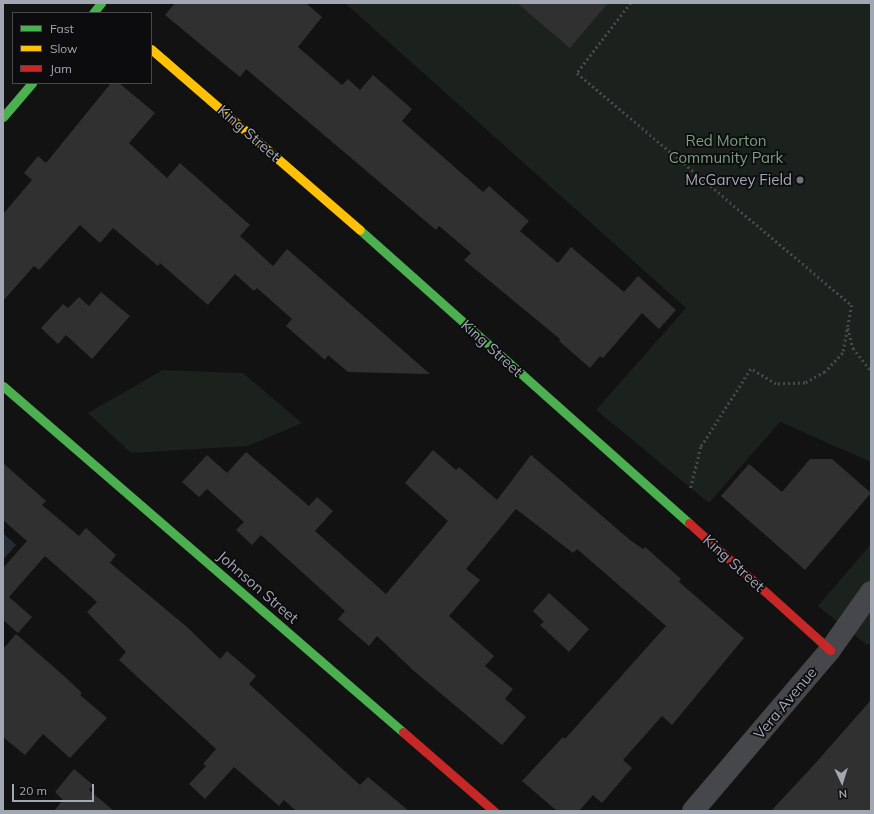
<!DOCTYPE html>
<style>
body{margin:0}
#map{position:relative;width:874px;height:814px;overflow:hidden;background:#121212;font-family:Mulish,sans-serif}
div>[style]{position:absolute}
.green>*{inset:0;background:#1b211c}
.water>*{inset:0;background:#262c34}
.building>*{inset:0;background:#303031}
.path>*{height:2.5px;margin-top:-1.25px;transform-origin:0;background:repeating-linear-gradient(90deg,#48494d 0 2px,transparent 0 5px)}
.street>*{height:22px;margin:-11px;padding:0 11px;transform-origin:11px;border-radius:11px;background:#46474b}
.fast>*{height:9px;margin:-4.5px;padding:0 4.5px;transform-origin:4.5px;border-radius:4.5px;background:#4caf50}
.slow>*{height:9px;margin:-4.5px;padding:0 4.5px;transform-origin:4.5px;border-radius:4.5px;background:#ffc107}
.jam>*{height:9px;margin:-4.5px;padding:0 4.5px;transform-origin:4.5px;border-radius:4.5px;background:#c62828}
.dots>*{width:11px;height:11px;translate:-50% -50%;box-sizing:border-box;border:2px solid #0c0c0e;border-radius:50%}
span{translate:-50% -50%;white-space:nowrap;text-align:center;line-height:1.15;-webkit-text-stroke:3.5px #0c0c0e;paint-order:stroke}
.street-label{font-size:15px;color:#a2a7b4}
.park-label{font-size:15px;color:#79a07d}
.poi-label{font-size:15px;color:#a2a7b4}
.right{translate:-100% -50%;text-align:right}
.frame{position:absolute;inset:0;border:4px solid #a2a7b4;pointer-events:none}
.legend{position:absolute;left:12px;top:12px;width:140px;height:72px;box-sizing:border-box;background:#0c0c0e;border:1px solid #484a50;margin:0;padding:5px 7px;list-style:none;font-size:12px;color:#a2a7b4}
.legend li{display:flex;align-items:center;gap:8px;height:20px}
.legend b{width:20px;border:1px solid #484a50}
.north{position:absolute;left:822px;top:762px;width:40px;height:40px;-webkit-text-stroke:3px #0c0c0e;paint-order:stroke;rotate:176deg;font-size:11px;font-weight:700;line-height:16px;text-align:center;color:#a2a7b4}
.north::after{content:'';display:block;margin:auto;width:14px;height:18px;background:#a2a7b4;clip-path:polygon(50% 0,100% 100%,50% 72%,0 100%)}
.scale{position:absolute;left:12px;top:784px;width:82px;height:18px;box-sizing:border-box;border:2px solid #a2a7b4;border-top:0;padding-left:5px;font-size:12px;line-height:14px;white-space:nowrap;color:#a2a7b4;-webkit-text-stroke:3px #0c0c0e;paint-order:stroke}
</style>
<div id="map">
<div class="green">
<div style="clip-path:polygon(345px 3px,871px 3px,871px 462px,780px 422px,709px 503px,596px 410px,686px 308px)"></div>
<div style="clip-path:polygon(163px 370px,243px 373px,302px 423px,248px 446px,131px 453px,88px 413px)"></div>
<div style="clip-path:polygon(871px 544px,871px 643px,867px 645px,818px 606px)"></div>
</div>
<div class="water">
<div style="clip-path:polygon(3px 533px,16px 545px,3px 560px)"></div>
</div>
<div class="building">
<div style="clip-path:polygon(175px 3px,306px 3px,322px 17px,298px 47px,342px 85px,348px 79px,360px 90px,373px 75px,412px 109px,402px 121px,483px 192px,489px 186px,529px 221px,520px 231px,558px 263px,571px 247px,624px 292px,638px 276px,676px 310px,659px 329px,642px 313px,603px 358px,600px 356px,590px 368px,559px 341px,560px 339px,464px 260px,471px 253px,439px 226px,436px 230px,246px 69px,240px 77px,165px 15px)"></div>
<div style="clip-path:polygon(517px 3px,608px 3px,570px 48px)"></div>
<div style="clip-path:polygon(111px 83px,119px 83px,155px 113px,129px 143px,167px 178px,180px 163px,250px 225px,240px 236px,273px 266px,287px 249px,430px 374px,348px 372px,328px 355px,325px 360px,286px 326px,292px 319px,257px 288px,254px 291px,235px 274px,208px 305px,160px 263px,158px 266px,113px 228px,100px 243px,80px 225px,39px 270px,34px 266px,3px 301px,3px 214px,32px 180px,24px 173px,38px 156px,46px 163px)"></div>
<div style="clip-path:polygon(101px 292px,130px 316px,92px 359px,66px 335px,58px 344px,41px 328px,63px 304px,68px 308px,79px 297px,89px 306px)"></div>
<div style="clip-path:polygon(433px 450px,456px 470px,459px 467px,497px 500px,531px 455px,630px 540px,643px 549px,645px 547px,681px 579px,679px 582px,744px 638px,672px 725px,662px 716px,623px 760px,632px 768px,602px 803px,593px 795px,579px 811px,557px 811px,522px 781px,563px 737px,565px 739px,666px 626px,577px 549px,573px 553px,516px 509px,466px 569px,480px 580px,449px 616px,494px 656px,485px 666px,513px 689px,505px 699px,526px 717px,502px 745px,414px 671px,377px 636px,369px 646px,338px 619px,345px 611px,261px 535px,252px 545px,236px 530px,244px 522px,207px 489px,199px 497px,182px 482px,207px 455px,227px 473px,246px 452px,309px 506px,317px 497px,333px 511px,315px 531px,386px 594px,448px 521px,405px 483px)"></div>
<div style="clip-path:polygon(810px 459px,832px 459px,871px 493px,805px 570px,721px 496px,749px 464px,782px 492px)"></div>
<div style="clip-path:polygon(3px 463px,46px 501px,42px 505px,79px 536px,86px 528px,116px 555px,110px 563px,187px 627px,220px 659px,227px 651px,256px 676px,249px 684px,360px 785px,368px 777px,409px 811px,296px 811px,284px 800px,279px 806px,234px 767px,205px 799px,189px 784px,206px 766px,203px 764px,216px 749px,119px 660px,126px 652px,87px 612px,97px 602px,45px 556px,9px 597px,32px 617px,18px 633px,3px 620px,3px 568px,27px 541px,3px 520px)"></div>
<div style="clip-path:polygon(549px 593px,589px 629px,569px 652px,540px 625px,544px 622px,533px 611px)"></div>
<div style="clip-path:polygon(16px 634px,63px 675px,82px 693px,80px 695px,107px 718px,70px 758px,43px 734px,25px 755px,3px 737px,3px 649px)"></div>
<div style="clip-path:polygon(871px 700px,871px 811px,771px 811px,812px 767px)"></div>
<div style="clip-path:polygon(74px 769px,93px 785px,89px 790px,114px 811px,54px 811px,63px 800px,55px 792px)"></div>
</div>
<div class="path">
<div style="left:631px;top:3px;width:88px;rotate:127.6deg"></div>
<div style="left:577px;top:73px;width:360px;rotate:40.2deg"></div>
<div style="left:852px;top:305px;width:49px;rotate:100.6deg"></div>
<div style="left:843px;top:353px;width:26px;rotate:133deg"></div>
<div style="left:825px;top:372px;width:23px;rotate:151deg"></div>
<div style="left:805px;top:383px;width:29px;rotate:178deg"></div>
<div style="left:776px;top:384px;width:29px;rotate:-149deg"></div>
<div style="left:751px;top:369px;width:93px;rotate:122.7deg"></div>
<div style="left:701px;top:447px;width:45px;rotate:104deg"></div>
<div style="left:848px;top:328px;width:21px;rotate:76deg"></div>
<div style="left:853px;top:348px;width:29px;rotate:52deg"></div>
</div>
<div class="street">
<div style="left:693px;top:811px;width:211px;rotate:-49.6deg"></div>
<div style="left:830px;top:650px;width:71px;rotate:-54.7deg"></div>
</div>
<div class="fast">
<div style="left:93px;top:13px;width:13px;rotate:-51deg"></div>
<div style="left:3px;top:117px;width:45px;rotate:-49.5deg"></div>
<div style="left:360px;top:230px;width:441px;rotate:41.7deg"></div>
<div style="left:3px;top:386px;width:529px;rotate:40.86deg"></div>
</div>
<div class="slow">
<div style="left:151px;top:49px;width:276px;rotate:40.9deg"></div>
</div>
<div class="jam">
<div style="left:689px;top:523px;width:190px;rotate:42deg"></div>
<div style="left:403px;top:732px;width:121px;rotate:41deg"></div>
</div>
<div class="dots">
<div style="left:800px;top:180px;background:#70737b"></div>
</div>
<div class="street-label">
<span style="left:249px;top:133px;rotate:41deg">King Street</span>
<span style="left:492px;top:348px;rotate:42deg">King Street</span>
<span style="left:734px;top:563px;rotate:42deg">King Street</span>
<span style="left:258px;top:587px;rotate:41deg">Johnson Street</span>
<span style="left:785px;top:703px;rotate:-50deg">Vera Avenue</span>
</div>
<div class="park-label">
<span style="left:726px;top:149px">Red Morton<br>Community Park</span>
</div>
<div class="poi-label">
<span class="right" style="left:792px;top:180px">McGarvey Field</span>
</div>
<div class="frame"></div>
<ul class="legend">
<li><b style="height:5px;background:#4caf50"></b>Fast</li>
<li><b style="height:5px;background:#ffc107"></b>Slow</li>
<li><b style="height:5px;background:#c62828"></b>Jam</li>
</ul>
<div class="north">N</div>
<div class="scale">20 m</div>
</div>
